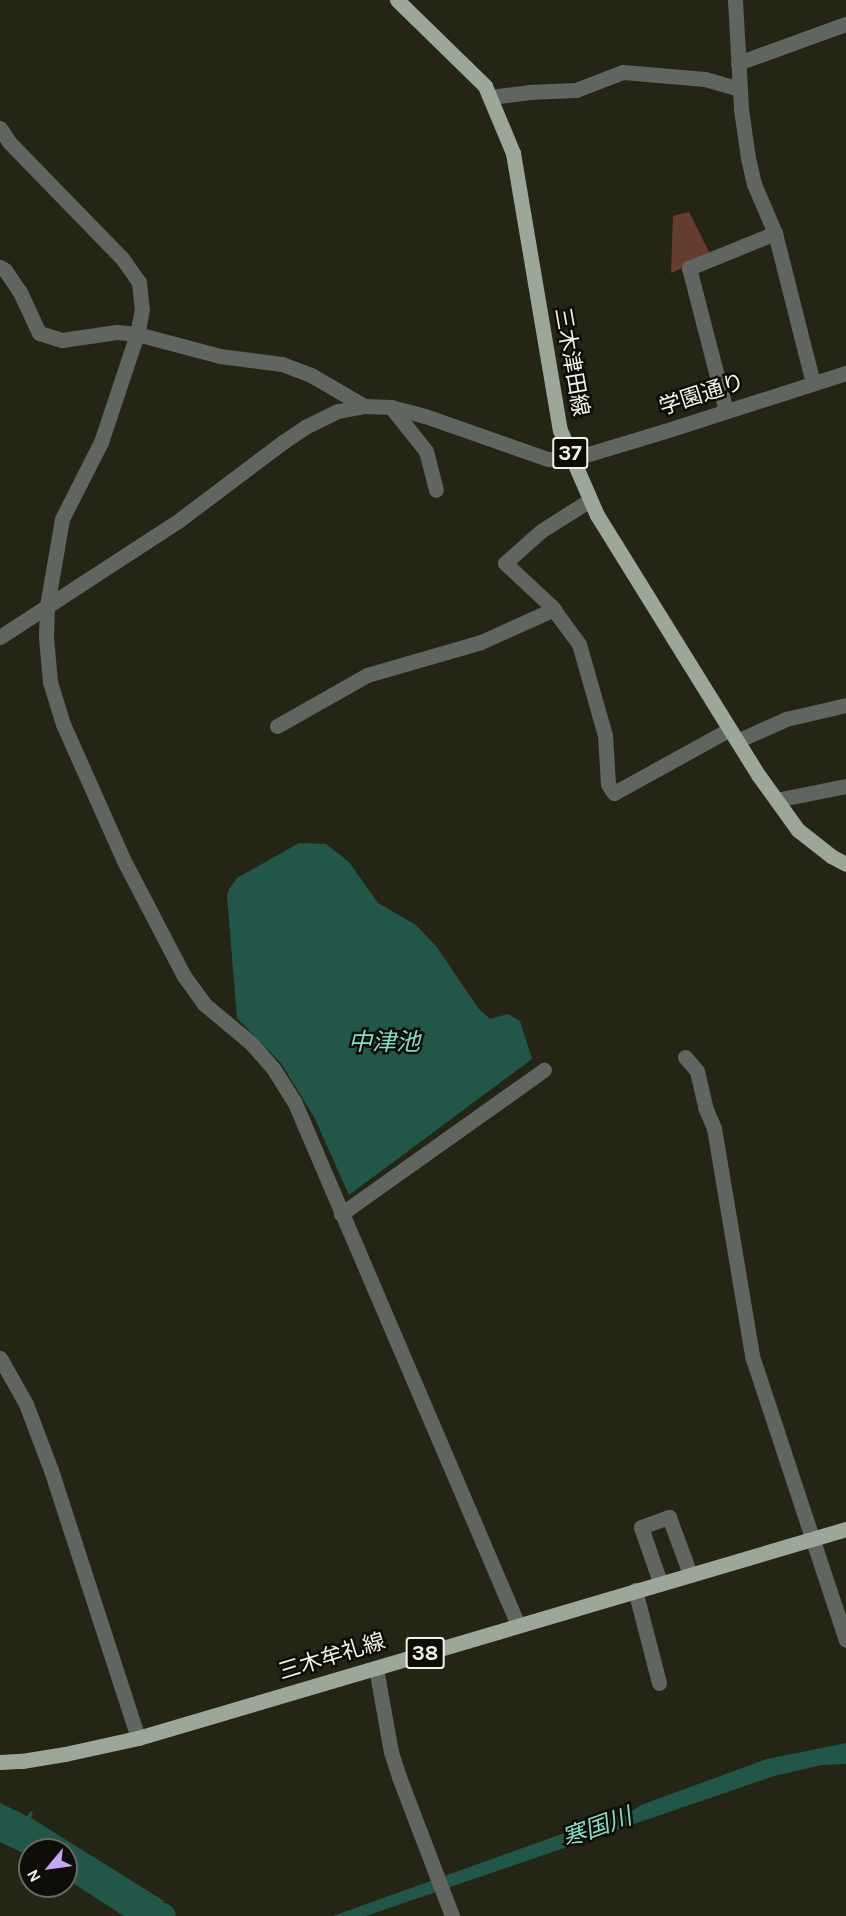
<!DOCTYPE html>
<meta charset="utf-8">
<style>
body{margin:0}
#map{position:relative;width:846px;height:1916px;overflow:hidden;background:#252516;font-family:Karla,"Noto Sans JP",sans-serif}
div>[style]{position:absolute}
.green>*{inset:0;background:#643d30}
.water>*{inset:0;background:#215649}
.river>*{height:26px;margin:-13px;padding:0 13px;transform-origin:13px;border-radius:13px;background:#215649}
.minor>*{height:15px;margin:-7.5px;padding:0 7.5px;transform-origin:7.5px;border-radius:7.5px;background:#60655f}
.tertiary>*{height:15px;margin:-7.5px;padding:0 7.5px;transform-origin:7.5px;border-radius:7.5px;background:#60655f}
.primary>*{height:15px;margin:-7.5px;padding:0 7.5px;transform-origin:7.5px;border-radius:7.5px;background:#9ca79a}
span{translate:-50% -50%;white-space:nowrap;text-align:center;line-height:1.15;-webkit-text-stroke:5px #0e0d07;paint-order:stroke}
.shield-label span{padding:2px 4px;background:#0e0d07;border:2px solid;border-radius:4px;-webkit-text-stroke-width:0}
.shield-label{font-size:21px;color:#f2f2e8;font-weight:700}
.street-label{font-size:22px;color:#f2f2e8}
.water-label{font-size:24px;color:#86ddc5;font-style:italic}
.north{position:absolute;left:18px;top:1838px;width:60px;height:60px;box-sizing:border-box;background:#0e0d07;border:2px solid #696961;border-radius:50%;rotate:241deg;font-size:16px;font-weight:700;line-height:24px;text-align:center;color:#f2f2e8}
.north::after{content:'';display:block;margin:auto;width:21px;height:27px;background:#c1a8f3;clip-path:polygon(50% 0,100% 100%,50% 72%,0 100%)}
</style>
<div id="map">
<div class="green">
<div style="clip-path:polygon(689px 212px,711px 256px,671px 273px,673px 216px)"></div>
</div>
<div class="water">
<div style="clip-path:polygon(299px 843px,326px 844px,349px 862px,378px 903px,416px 925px,436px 946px,478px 1008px,490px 1019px,508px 1014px,520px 1021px,532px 1059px,349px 1195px,314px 1117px,281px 1063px,237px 1018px,227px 896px,229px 889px,237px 878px)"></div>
<div style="clip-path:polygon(846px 1743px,846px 1764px,822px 1765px,774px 1776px,366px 1916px,333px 1916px,573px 1830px,599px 1825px,611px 1818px,629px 1813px,641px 1805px,767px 1759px)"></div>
<div style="clip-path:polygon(0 1803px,27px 1816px,31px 1811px,33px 1813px,31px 1818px,164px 1901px,149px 1916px,124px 1916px,66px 1879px,66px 1850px,30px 1850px,30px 1856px,0 1842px)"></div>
</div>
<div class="river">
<div style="left:66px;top:1857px;width:102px;rotate:33.4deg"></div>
<div style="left:151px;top:1913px;width:12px;rotate:14deg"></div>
</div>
<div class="minor">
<div style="left:735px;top:0;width:109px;rotate:86.8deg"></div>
<div style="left:741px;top:109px;width:49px;rotate:81.9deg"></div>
<div style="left:748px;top:158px;width:27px;rotate:77deg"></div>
<div style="left:754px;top:184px;width:53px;rotate:66.8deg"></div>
<div style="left:775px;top:233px;width:155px;rotate:75.8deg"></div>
<div style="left:738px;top:63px;width:115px;rotate:-19.9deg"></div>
<div style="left:490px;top:97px;width:38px;rotate:-7deg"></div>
<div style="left:528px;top:92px;width:48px;rotate:-2.4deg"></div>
<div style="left:576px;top:90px;width:50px;rotate:-21deg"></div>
<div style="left:623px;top:72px;width:82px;rotate:4.9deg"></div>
<div style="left:705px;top:79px;width:36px;rotate:16deg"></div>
<div style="left:0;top:128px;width:17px;rotate:57deg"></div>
<div style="left:9px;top:142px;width:162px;rotate:45.8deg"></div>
<div style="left:122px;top:258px;width:29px;rotate:55deg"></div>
<div style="left:139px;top:282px;width:27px;rotate:84deg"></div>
<div style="left:142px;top:309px;width:25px;rotate:101deg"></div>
<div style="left:137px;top:334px;width:114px;rotate:108.4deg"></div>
<div style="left:101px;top:442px;width:86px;rotate:116.9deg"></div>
<div style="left:62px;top:519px;width:88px;rotate:99.8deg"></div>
<div style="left:47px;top:606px;width:31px;rotate:92deg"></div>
<div style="left:46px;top:637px;width:45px;rotate:84.9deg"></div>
<div style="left:50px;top:682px;width:44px;rotate:72.8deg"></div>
<div style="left:63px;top:724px;width:148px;rotate:66deg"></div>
<div style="left:123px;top:859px;width:132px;rotate:62.5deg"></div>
<div style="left:184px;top:976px;width:34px;rotate:54deg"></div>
<div style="left:204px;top:1004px;width:61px;rotate:39.7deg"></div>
<div style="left:251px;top:1043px;width:33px;rotate:49deg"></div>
<div style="left:273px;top:1068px;width:39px;rotate:58deg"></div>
<div style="left:294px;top:1101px;width:570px;rotate:66.85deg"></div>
<div style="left:0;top:267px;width:6px;rotate:31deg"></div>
<div style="left:5px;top:270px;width:27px;rotate:56deg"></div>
<div style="left:20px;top:292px;width:45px;rotate:65.1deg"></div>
<div style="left:39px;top:333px;width:24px;rotate:17deg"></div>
<div style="left:62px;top:340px;width:55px;rotate:-8.4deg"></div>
<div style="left:116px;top:332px;width:21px;rotate:5deg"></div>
<div style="left:137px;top:334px;width:86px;rotate:14.8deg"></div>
<div style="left:220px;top:356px;width:63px;rotate:7.4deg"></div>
<div style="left:282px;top:364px;width:31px;rotate:21deg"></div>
<div style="left:311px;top:375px;width:61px;rotate:30.3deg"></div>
<div style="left:391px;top:407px;width:56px;rotate:51.5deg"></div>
<div style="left:426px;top:451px;width:40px;rotate:75.6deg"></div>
<div style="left:726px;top:411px;width:148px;rotate:-104.5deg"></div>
<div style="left:689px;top:268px;width:93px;rotate:-22.1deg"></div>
<div style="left:590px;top:500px;width:58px;rotate:147.7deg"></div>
<div style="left:541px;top:531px;width:48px;rotate:138.4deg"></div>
<div style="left:505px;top:563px;width:63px;rotate:43.1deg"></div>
<div style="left:551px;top:606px;width:47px;rotate:53.6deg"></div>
<div style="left:579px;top:644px;width:95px;rotate:74.1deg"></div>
<div style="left:605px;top:735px;width:49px;rotate:86.5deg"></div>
<div style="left:608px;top:784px;width:6px;rotate:59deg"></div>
<div style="left:611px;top:789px;width:5px;rotate:53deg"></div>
<div style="left:614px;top:793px;width:132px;rotate:-28.9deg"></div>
<div style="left:277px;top:726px;width:103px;rotate:-29.5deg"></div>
<div style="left:367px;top:675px;width:119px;rotate:-16.1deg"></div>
<div style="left:481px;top:642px;width:80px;rotate:-24.3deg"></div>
<div style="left:737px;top:741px;width:54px;rotate:-24.2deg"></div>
<div style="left:786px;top:719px;width:62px;rotate:-13.1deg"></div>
<div style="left:776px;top:800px;width:71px;rotate:-11.3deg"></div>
<div style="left:685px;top:1057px;width:18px;rotate:49deg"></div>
<div style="left:697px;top:1071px;width:37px;rotate:77deg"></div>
<div style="left:705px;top:1107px;width:23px;rotate:67deg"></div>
<div style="left:714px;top:1128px;width:231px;rotate:80.5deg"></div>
<div style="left:752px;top:1356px;width:299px;rotate:71.7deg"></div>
<div style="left:341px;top:1214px;width:249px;rotate:-35.4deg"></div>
<div style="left:0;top:1358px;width:53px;rotate:60.5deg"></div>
<div style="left:26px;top:1404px;width:71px;rotate:69.3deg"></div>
<div style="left:51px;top:1470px;width:282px;rotate:72deg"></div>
<div style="left:660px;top:1582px;width:58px;rotate:-109.1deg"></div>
<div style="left:641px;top:1527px;width:30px;rotate:-20deg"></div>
<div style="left:669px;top:1517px;width:61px;rotate:69.8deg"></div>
<div style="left:635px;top:1590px;width:96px;rotate:75.5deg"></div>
<div style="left:376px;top:1668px;width:85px;rotate:79.9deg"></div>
<div style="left:391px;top:1752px;width:26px;rotate:72deg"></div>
<div style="left:399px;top:1777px;width:149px;rotate:69.1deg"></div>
</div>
<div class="tertiary">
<div style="left:0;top:637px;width:212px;rotate:-33.1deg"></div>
<div style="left:178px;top:521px;width:131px;rotate:-37deg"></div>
<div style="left:283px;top:442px;width:29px;rotate:-34deg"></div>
<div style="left:307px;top:426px;width:34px;rotate:-26deg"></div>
<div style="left:338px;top:411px;width:26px;rotate:-11deg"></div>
<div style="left:364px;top:406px;width:27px;rotate:2deg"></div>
<div style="left:391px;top:407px;width:35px;rotate:15deg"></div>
<div style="left:425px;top:416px;width:130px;rotate:19.3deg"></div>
<div style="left:548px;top:459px;width:12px;rotate:5deg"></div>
<div style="left:560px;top:460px;width:12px;rotate:-5deg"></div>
<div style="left:572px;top:459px;width:97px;rotate:-16.8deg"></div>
<div style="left:665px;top:431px;width:190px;rotate:-17.8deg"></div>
</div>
<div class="primary">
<div style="left:397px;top:0;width:123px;rotate:44.3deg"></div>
<div style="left:485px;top:86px;width:73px;rotate:67.3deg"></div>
<div style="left:513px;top:153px;width:281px;rotate:80.4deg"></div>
<div style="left:560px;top:430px;width:93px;rotate:66.5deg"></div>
<div style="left:597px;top:515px;width:307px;rotate:58.2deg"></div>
<div style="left:759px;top:776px;width:67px;rotate:54.2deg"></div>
<div style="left:798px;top:830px;width:42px;rotate:38.2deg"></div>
<div style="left:831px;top:856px;width:17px;rotate:28deg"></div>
<div style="left:0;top:1762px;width:22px;rotate:-3deg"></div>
<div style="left:22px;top:1761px;width:44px;rotate:-9.2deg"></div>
<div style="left:65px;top:1754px;width:75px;rotate:-12.4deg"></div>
<div style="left:138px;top:1738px;width:738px;rotate:-16.45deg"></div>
</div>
<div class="shield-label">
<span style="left:570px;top:453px">37</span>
<span style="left:425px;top:1653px">38</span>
</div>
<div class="street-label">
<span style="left:571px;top:362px;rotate:80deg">三木津田線</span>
<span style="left:702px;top:395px;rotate:-18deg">学園通り</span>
<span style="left:332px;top:1657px;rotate:-17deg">三木牟礼線</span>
</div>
<div class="water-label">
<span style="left:384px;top:1043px">中津池</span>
<span style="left:597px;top:1828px;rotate:-20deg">寒国川</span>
</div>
<div class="north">N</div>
</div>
